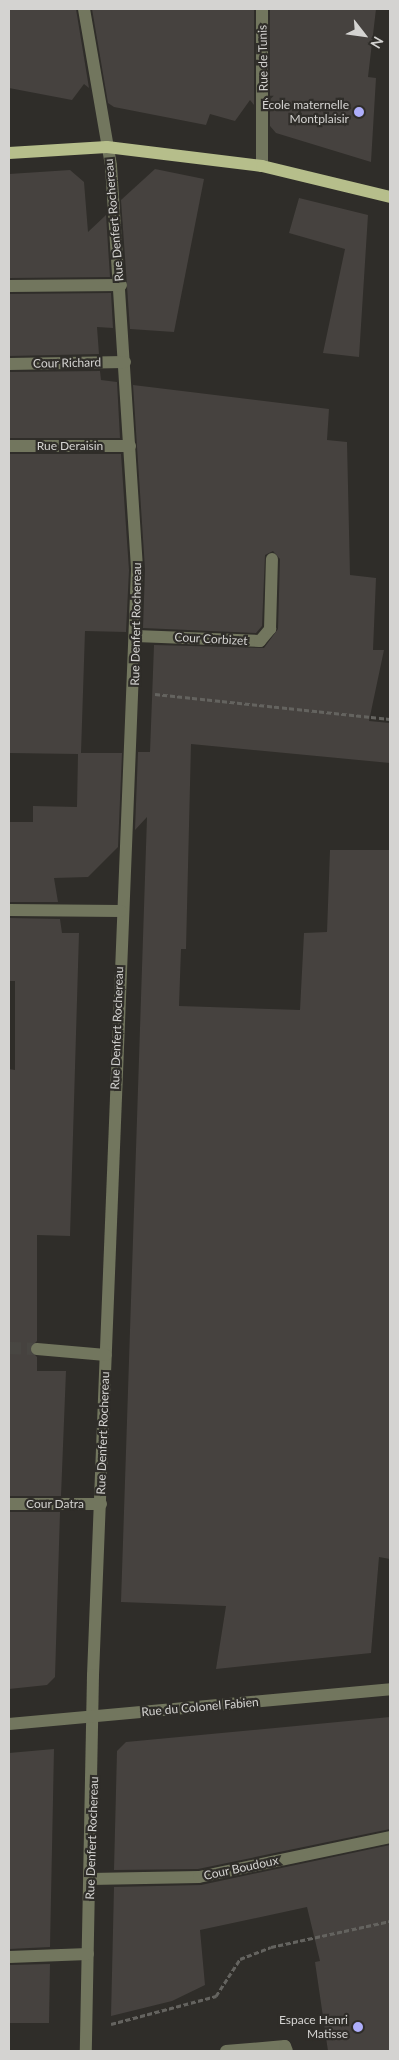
<!DOCTYPE html>
<meta charset="utf-8">
<style>
body{margin:0}
#map{position:relative;width:399px;height:2060px;overflow:hidden;background:#2f2d29;font-family:Lato,sans-serif}
div>[style]{position:absolute}
.building>*{inset:0;background:#46423f}
.minor-tunnel>*{height:12px;margin-top:-6px;transform-origin:0;background:repeating-linear-gradient(90deg,#484642 0 12px,transparent 0 18px)}
.path>*{height:3px;margin-top:-1.5px;transform-origin:0;background:repeating-linear-gradient(90deg,#64635f 0 5px,transparent 0 7.5px)}
.minor>*{height:12px;margin:-6px;padding:0 6px;transform-origin:6px;border-radius:6px;background:#72765e}
.major>*{height:12px;margin:-6px;padding:0 6px;transform-origin:6px;border-radius:6px;background:#b6be8b}
.dots>*{width:14px;height:14px;translate:-50% -50%;box-sizing:border-box;border:2px solid #2f2d29;border-radius:50%}
span{translate:-50% -50%;white-space:nowrap;text-align:center;line-height:1.15;-webkit-text-stroke:4.5px #2f2d29;paint-order:stroke}
.street-label{font-size:12px;color:#d4d3d1}
.poi-label{font-size:12px;color:#d4d3d1}
.right{translate:-100% -50%;text-align:right}
.frame{position:absolute;inset:0;border:10px solid #d4d3d1;pointer-events:none}
.north{position:absolute;left:339px;top:10px;width:50px;height:50px;-webkit-text-stroke:4px #2f2d29;paint-order:stroke;rotate:120deg;font-size:14px;font-weight:700;line-height:20px;text-align:center;color:#d4d3d1}
.north::after{content:'';display:block;margin:auto;width:18px;height:22px;background:#d4d3d1;clip-path:polygon(50% 0,100% 100%,50% 72%,0 100%)}
</style>
<div id="map">
<div class="building">
<div style="clip-path:polygon(9px 9px,76px 9px,89px 88px,84px 84px,72px 100px,9px 88px)"></div>
<div style="clip-path:polygon(92px 9px,254px 9px,254px 105px,250px 100px,235px 121px,210px 114px,206px 125px,114px 107px,108px 103px)"></div>
<div style="clip-path:polygon(270px 9px,376px 9px,368px 77px,376px 78px,371px 162px,276px 133px,270px 126px)"></div>
<div style="clip-path:polygon(155px 169px,204px 179px,174px 332px,130px 329px,121px 200px)"></div>
<div style="clip-path:polygon(70px 170px,84px 182px,88px 232px,106px 215px,110px 277px,9px 278px,9px 174px)"></div>
<div style="clip-path:polygon(299px 198px,368px 215px,359px 357px,323px 353px,345px 249px,289px 233px)"></div>
<div style="clip-path:polygon(111px 293px,113px 328px,97px 327px,99px 354px,9px 356px,9px 294px)"></div>
<div style="clip-path:polygon(100px 371px,101px 380px,117px 382px,120px 438px,9px 438px,9px 372px)"></div>
<div style="clip-path:polygon(133px 385px,329px 409px,327px 440px,347px 442px,350px 575px,376px 578px,373px 650px,384px 650px,369px 721px,390px 723px,390px 763px,191px 744px,186px 949px,181px 949px,179px 1006px,300px 1010px,304px 933px,327px 932px,330px 850px,390px 850px,390px 1559px,379px 1557px,371px 1653px,216px 1669px,226px 1606px,121px 1602px,147px 817px,135px 830px,138px 752px,150px 752px,154px 645px,264px 648px,278px 629px,280px 559px,273px 551px,265px 555px,262px 626px,256px 633px,143px 628px,145px 569px)"></div>
<div style="clip-path:polygon(9px 454px,121px 454px,129px 570px,126px 632px,85px 631px,81px 753px,122px 753px,118px 847px,88px 877px,54px 878px,58px 902px,9px 902px,9px 822px,33px 822px,33px 806px,77px 807px,78px 754px,9px 753px)"></div>
<div style="clip-path:polygon(9px 918px,60px 919px,62px 933px,79px 933px,70px 1236px,37px 1235px,37px 1341px,29px 1349px,37px 1357px,37px 1371px,66px 1371px,61px 1496px,9px 1496px,9px 1069px,15px 1070px,15px 981px,9px 981px)"></div>
<div style="clip-path:polygon(9px 1512px,60px 1512px,55px 1677px,47px 1685px,9px 1689px)"></div>
<div style="clip-path:polygon(390px 1717px,390px 1829px,198px 1869px,114px 1870px,117px 1751px,126px 1742px)"></div>
<div style="clip-path:polygon(54px 1749px,50px 1947px,9px 1949px,9px 1753px)"></div>
<div style="clip-path:polygon(390px 1845px,390px 2051px,328px 2051px,315px 1962px,320px 1961px,307px 1907px,200px 1930px,205px 1985px,172px 2001px,111px 2016px,114px 1887px,201px 1885px)"></div>
<div style="clip-path:polygon(50px 1964px,49px 2023px,9px 2023px,9px 1965px)"></div>
</div>
<div class="minor-tunnel">
<div style="left:9px;top:1348px;width:28px;rotate:2deg"></div>
</div>
<div class="path">
<div style="left:155px;top:694px;width:236px;rotate:6.1deg"></div>
<div style="left:111px;top:2024px;width:109px;rotate:-14.9deg"></div>
<div style="left:216px;top:1996px;width:44px;rotate:-57deg"></div>
<div style="left:240px;top:1959px;width:33px;rotate:-21deg"></div>
<div style="left:271px;top:1947px;width:122px;rotate:-12.3deg"></div>
</div>
<div class="minor">
<div style="left:84px;top:9px;width:159px;rotate:80.2deg"></div>
<div style="left:111px;top:166px;width:405px;rotate:86.3deg"></div>
<div style="left:137px;top:570px;width:1106px;rotate:92.28deg"></div>
<div style="left:93px;top:1675px;width:376px;rotate:91.1deg"></div>
<div style="left:262px;top:166px;width:157px;rotate:-90deg"></div>
<div style="left:9px;top:286px;width:112px;rotate:-0.5deg"></div>
<div style="left:9px;top:364px;width:116px;rotate:-1deg"></div>
<div style="left:9px;top:446px;width:121px"></div>
<div style="left:136px;top:636px;width:124px;rotate:2.3deg"></div>
<div style="left:260px;top:641px;width:16px;rotate:-50deg"></div>
<div style="left:270px;top:629px;width:70px;rotate:-88.4deg"></div>
<div style="left:9px;top:910px;width:112px;rotate:0.5deg"></div>
<div style="left:37px;top:1349px;width:69px;rotate:5deg"></div>
<div style="left:9px;top:1504px;width:92px"></div>
<div style="left:9px;top:1724px;width:383px;rotate:-5.2deg"></div>
<div style="left:90px;top:1879px;width:109px;rotate:-1.1deg"></div>
<div style="left:199px;top:1877px;width:195px;rotate:-11.8deg"></div>
<div style="left:9px;top:1957px;width:79px;rotate:-2.2deg"></div>
<div style="left:226px;top:2051px;width:59px;rotate:-4.8deg"></div>
<div style="left:285px;top:2046px;width:5px;rotate:68deg"></div>
</div>
<div class="major">
<div style="left:9px;top:153px;width:98px;rotate:-3.5deg"></div>
<div style="left:107px;top:147px;width:156px;rotate:7deg"></div>
<div style="left:262px;top:166px;width:132px;rotate:13.6deg"></div>
</div>
<div class="dots">
<div style="left:359px;top:112px;background:#aeaefb"></div>
<div style="left:358px;top:2027px;background:#aeaefb"></div>
</div>
<div class="street-label">
<span style="left:263px;top:58px;rotate:-91deg">Rue de Tunis</span>
<span style="left:114px;top:220px;rotate:-95deg">Rue Denfert Rochereau</span>
<span style="left:67px;top:363px;rotate:-1deg">Cour Richard</span>
<span style="left:70px;top:446px">Rue Deraisin</span>
<span style="left:136px;top:624px;rotate:-89deg">Rue Denfert Rochereau</span>
<span style="left:211px;top:639px;rotate:3deg">Cour Corbizet</span>
<span style="left:117px;top:1028px;rotate:-88deg">Rue Denfert Rochereau</span>
<span style="left:103px;top:1433px;rotate:-88deg">Rue Denfert Rochereau</span>
<span style="left:55px;top:1504px">Cour Datra</span>
<span style="left:200px;top:1707px;rotate:-5deg">Rue du Colonel Fabien</span>
<span style="left:92px;top:1838px;rotate:-88deg">Rue Denfert Rochereau</span>
<span style="left:241px;top:1868px;rotate:-12deg">Cour Boudoux</span>
</div>
<div class="poi-label">
<span class="right" style="left:349px;top:112px">École maternelle<br>Montplaisir</span>
<span class="right" style="left:348px;top:2027px">Espace Henri<br>Matisse</span>
</div>
<div class="frame"></div>
<div class="north">N</div>
</div>
